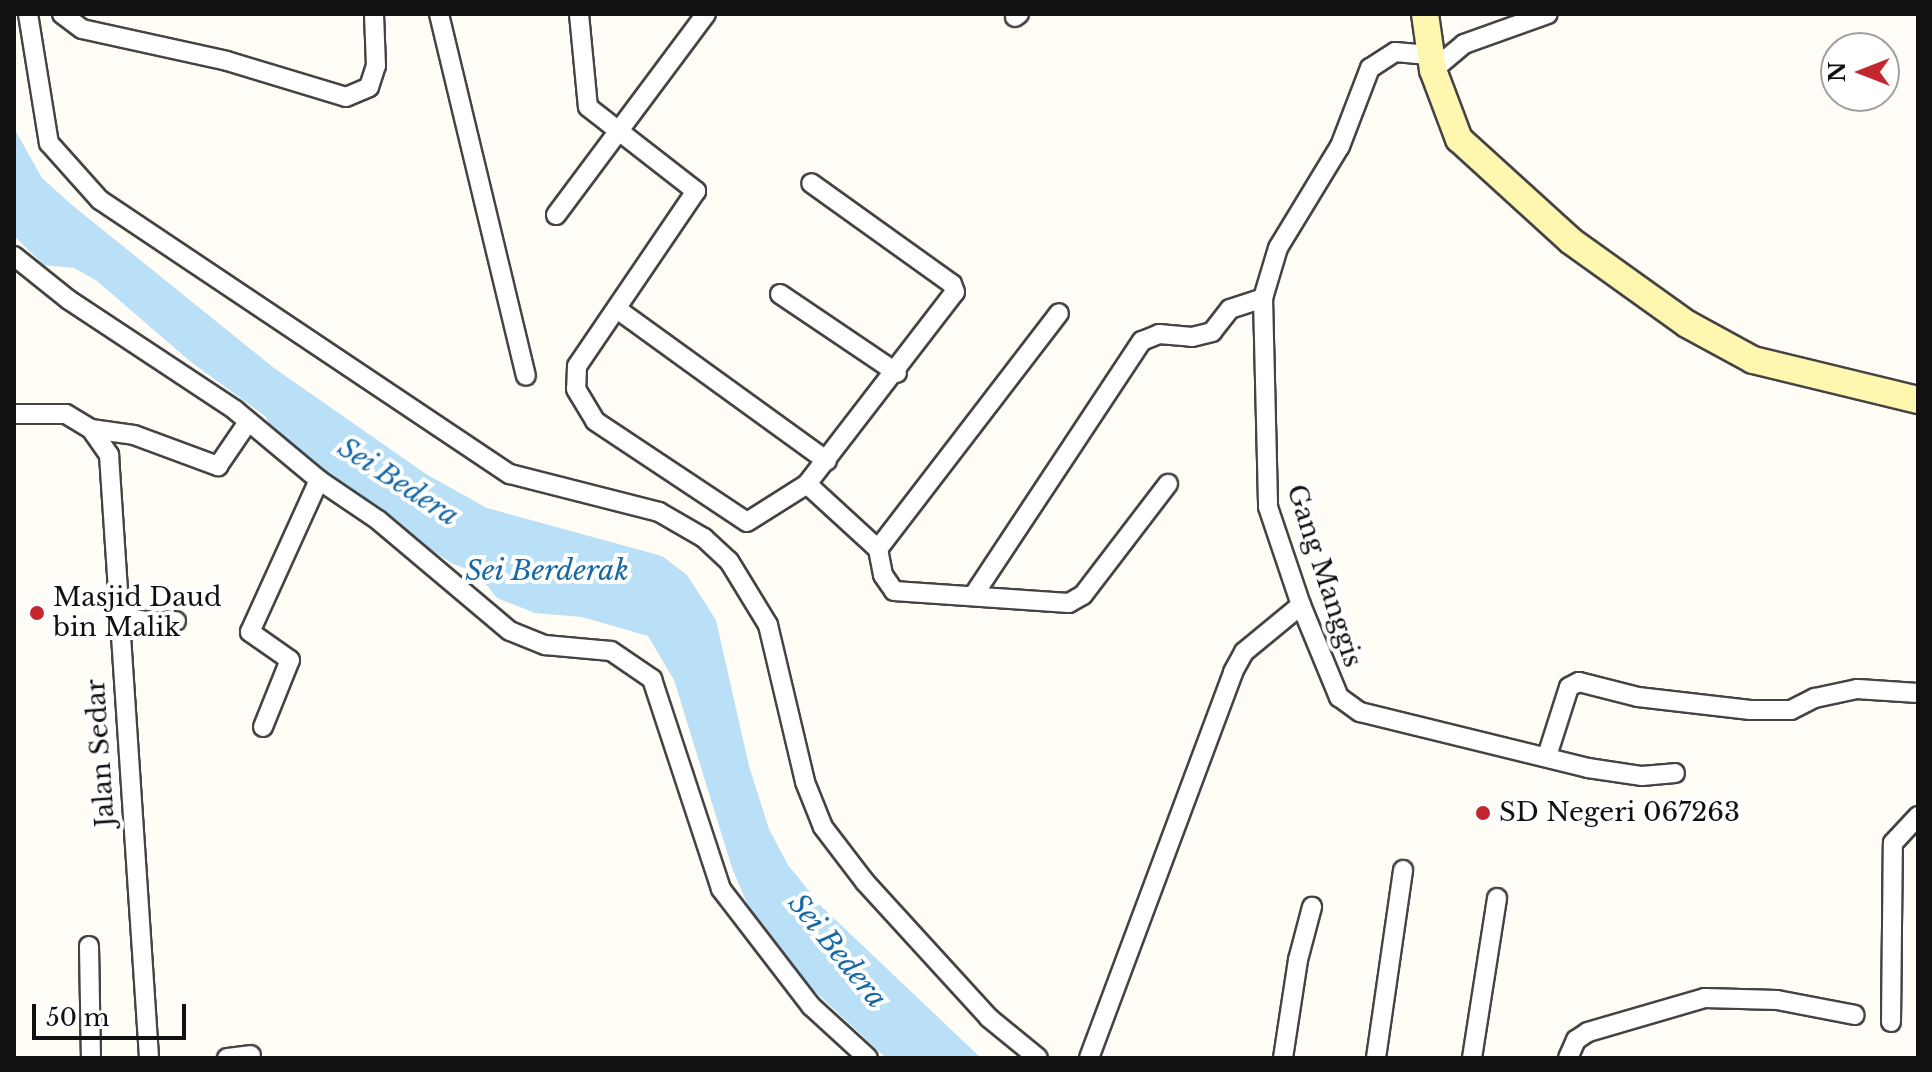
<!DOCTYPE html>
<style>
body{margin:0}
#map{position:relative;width:1932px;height:1072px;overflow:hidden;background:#fffdf5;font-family:"Libre Baskerville",serif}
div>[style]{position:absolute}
.water>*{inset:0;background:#b9e0f7}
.roads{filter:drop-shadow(2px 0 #444) drop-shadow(-2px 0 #444) drop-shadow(0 2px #444) drop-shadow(0 -2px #444)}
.street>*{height:18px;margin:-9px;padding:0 9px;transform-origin:9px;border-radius:9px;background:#fff}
.secondary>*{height:26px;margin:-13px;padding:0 13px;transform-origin:13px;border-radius:13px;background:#fff6b0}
.dots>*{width:22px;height:22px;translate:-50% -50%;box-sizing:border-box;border:4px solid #fff;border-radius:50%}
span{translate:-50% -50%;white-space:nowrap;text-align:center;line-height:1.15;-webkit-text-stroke:8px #fff;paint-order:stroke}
.street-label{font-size:26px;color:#111}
.poi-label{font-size:26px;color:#111}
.left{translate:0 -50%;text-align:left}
.water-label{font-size:28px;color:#1768a6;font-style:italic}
.frame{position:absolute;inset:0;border:16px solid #111;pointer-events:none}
.north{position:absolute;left:1820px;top:32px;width:80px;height:80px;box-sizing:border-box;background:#fff;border:2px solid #a0a0a0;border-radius:50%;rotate:270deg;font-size:22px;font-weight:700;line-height:32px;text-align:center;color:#111}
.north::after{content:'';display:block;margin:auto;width:28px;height:36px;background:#c4262e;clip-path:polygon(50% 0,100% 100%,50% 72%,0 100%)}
.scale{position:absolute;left:32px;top:1004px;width:154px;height:36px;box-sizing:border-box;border:4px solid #111;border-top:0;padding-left:10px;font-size:24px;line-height:28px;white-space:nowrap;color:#111;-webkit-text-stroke:6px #fff;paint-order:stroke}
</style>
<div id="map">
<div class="water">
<div style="clip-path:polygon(14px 128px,42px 178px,72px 205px,274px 368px,426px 474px,487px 508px,662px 556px,687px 575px,716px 620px,749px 766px,769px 829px,788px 865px,822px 907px,981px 1058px,886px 1058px,810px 987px,776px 946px,747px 903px,732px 868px,674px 680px,648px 636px,582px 617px,535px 613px,497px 598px,476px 572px,453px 564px,403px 532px,281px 444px,265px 416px,191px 362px,97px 281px,74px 268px,44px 265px,14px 236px)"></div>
</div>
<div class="roads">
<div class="street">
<div style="left:28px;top:14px;width:131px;rotate:80.8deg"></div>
<div style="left:49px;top:143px;width:76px;rotate:48.2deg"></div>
<div style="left:100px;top:200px;width:493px;rotate:33.8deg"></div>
<div style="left:510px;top:474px;width:154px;rotate:14.3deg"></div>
<div style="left:659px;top:512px;width:52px;rotate:30deg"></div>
<div style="left:704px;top:538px;width:34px;rotate:43deg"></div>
<div style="left:729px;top:561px;width:75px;rotate:58.6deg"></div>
<div style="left:768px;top:625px;width:161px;rotate:76.7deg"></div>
<div style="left:805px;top:782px;width:48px;rotate:68.2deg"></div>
<div style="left:823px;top:827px;width:69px;rotate:52.6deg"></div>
<div style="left:865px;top:882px;width:184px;rotate:47.6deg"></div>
<div style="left:989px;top:1018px;width:63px;rotate:39.2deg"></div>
<div style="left:62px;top:14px;width:25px;rotate:37deg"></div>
<div style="left:82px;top:29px;width:148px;rotate:12.4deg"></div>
<div style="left:227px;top:61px;width:124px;rotate:16.8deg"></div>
<div style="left:346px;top:97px;width:25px;rotate:-23deg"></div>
<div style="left:369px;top:87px;width:22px;rotate:-72deg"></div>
<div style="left:376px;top:66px;width:52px;rotate:-92.2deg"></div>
<div style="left:439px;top:14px;width:372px;rotate:76.5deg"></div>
<div style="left:579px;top:14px;width:93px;rotate:84.5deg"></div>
<div style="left:588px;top:107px;width:137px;rotate:37.9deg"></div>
<div style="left:696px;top:191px;width:212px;rotate:124.2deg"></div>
<div style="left:577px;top:366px;width:23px;rotate:92deg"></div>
<div style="left:576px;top:389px;width:37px;rotate:59deg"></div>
<div style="left:595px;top:421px;width:182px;rotate:33.6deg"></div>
<div style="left:747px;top:522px;width:71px;rotate:-32.3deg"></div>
<div style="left:807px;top:484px;width:242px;rotate:-52.4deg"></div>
<div style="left:955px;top:292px;width:9px;rotate:-111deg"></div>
<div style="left:952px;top:284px;width:173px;rotate:-144.4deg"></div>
<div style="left:1015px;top:17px;width:5px;rotate:-37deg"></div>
<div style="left:1429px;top:55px;width:34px;rotate:-175deg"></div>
<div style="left:1395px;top:52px;width:30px;rotate:147deg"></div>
<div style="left:1370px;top:68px;width:84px;rotate:111deg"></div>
<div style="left:1340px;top:146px;width:119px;rotate:121.3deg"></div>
<div style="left:1278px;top:248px;width:52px;rotate:106.7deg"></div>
<div style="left:1263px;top:298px;width:209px;rotate:88.6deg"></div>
<div style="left:1268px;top:507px;width:103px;rotate:71.4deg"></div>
<div style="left:1301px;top:605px;width:100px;rotate:67.6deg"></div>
<div style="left:1339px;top:697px;width:26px;rotate:36deg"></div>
<div style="left:1360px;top:712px;width:235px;rotate:13.8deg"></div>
<div style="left:1588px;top:768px;width:55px;rotate:8.4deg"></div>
<div style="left:1642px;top:776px;width:33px;rotate:-5deg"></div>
<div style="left:1433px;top:70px;width:40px;rotate:-40deg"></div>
<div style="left:1464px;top:44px;width:89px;rotate:-19.7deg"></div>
<div style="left:556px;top:215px;width:251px;rotate:-53.3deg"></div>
<div style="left:14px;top:256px;width:70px;rotate:38.7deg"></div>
<div style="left:69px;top:300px;width:199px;rotate:33.5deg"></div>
<div style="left:235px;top:410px;width:109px;rotate:39.8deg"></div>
<div style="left:319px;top:480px;width:71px;rotate:34.1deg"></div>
<div style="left:378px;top:520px;width:172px;rotate:40.1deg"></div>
<div style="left:510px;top:631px;width:38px;rotate:22deg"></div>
<div style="left:545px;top:645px;width:66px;rotate:5.2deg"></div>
<div style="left:611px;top:651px;width:50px;rotate:34.3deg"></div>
<div style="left:652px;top:679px;width:221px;rotate:71.8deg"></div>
<div style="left:721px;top:889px;width:148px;rotate:52.4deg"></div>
<div style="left:811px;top:1006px;width:77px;rotate:42.4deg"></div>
<div style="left:780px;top:294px;width:141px;rotate:34deg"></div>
<div style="left:617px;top:309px;width:259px;rotate:35.9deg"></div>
<div style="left:14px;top:414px;width:52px"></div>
<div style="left:66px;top:414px;width:29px;rotate:31deg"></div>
<div style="left:91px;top:429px;width:32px;rotate:55deg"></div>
<div style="left:109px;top:455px;width:604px;rotate:86.2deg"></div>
<div style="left:91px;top:429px;width:43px;rotate:7.9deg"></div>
<div style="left:134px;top:435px;width:90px;rotate:20.3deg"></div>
<div style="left:218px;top:466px;width:53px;rotate:-55.7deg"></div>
<div style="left:807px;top:484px;width:96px;rotate:42.5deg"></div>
<div style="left:878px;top:549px;width:26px;rotate:79deg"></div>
<div style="left:883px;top:575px;width:19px;rotate:55deg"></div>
<div style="left:894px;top:591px;width:175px;rotate:3.9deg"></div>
<div style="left:1069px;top:603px;width:16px;rotate:-30deg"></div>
<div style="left:1083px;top:595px;width:140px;rotate:-52.6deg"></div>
<div style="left:878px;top:549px;width:297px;rotate:-52.5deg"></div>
<div style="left:973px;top:596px;width:306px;rotate:-56.5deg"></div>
<div style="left:1142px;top:341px;width:18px;rotate:-22deg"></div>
<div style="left:1159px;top:334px;width:33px;rotate:5deg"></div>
<div style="left:1192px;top:337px;width:21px;rotate:-14deg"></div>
<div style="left:1212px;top:332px;width:29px;rotate:-52deg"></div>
<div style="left:1230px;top:309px;width:35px;rotate:-18deg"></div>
<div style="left:117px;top:615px;width:38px;rotate:12deg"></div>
<div style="left:154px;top:623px;width:22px;rotate:-5deg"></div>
<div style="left:263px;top:727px;width:72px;rotate:-68.1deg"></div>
<div style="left:290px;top:660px;width:49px;rotate:-145deg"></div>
<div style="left:250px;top:632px;width:167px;rotate:-65.6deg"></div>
<div style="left:1547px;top:756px;width:72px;rotate:-72.3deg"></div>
<div style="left:1569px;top:687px;width:11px;rotate:-27deg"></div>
<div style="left:1579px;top:682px;width:61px;rotate:14.3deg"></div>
<div style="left:1638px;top:697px;width:113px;rotate:6.6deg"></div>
<div style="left:1750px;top:710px;width:41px"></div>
<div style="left:1791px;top:710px;width:27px;rotate:-27deg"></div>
<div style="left:1815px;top:698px;width:43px;rotate:-12.1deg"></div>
<div style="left:1857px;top:689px;width:61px;rotate:3.8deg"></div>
<div style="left:89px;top:946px;width:112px;rotate:89deg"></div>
<div style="left:1891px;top:1022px;width:179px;rotate:-89.4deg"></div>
<div style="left:1893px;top:843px;width:37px;rotate:-47deg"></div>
<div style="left:227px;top:1058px;width:24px;rotate:-7deg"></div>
<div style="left:1089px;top:1058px;width:412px;rotate:-69.5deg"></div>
<div style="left:1233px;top:672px;width:23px;rotate:-61deg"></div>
<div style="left:1244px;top:652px;width:74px;rotate:-39.5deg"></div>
<div style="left:1283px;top:1058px;width:99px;rotate:-81.3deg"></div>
<div style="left:1298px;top:960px;width:55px;rotate:-75.2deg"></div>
<div style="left:1376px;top:1058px;width:190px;rotate:-81.8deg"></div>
<div style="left:1472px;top:1058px;width:162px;rotate:-81.1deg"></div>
<div style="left:1568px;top:1058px;width:20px;rotate:-66deg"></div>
<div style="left:1576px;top:1040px;width:14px;rotate:-34deg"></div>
<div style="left:1588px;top:1032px;width:122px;rotate:-16.2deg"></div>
<div style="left:1705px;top:998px;width:72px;rotate:1.6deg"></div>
<div style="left:1777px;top:1000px;width:79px;rotate:10.9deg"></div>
</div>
<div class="secondary">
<div style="left:1425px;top:14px;width:57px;rotate:81.9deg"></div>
<div style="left:1433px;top:70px;width:74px;rotate:69.4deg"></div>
<div style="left:1459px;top:139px;width:151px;rotate:42.3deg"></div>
<div style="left:1571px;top:241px;width:143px;rotate:35.6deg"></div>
<div style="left:1687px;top:324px;width:75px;rotate:28.6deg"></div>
<div style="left:1753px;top:360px;width:170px;rotate:13.6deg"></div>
</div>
</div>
<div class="dots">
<div style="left:37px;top:613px;background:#c4262e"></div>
<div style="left:1483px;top:813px;background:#c4262e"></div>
</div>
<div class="street-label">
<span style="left:1324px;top:576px;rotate:72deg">Gang Manggis</span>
<span style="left:101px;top:753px;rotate:-94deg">Jalan Sedar</span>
</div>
<div class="poi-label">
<span class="left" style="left:53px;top:613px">Masjid Daud<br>bin Malik</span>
<span class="left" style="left:1499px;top:813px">SD Negeri 067263</span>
</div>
<div class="water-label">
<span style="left:398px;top:482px;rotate:33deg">Sei Bedera</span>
<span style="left:547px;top:571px">Sei Berderak</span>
<span style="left:837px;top:951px;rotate:51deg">Sei Bedera</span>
</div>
<div class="frame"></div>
<div class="north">N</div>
<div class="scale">50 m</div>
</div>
